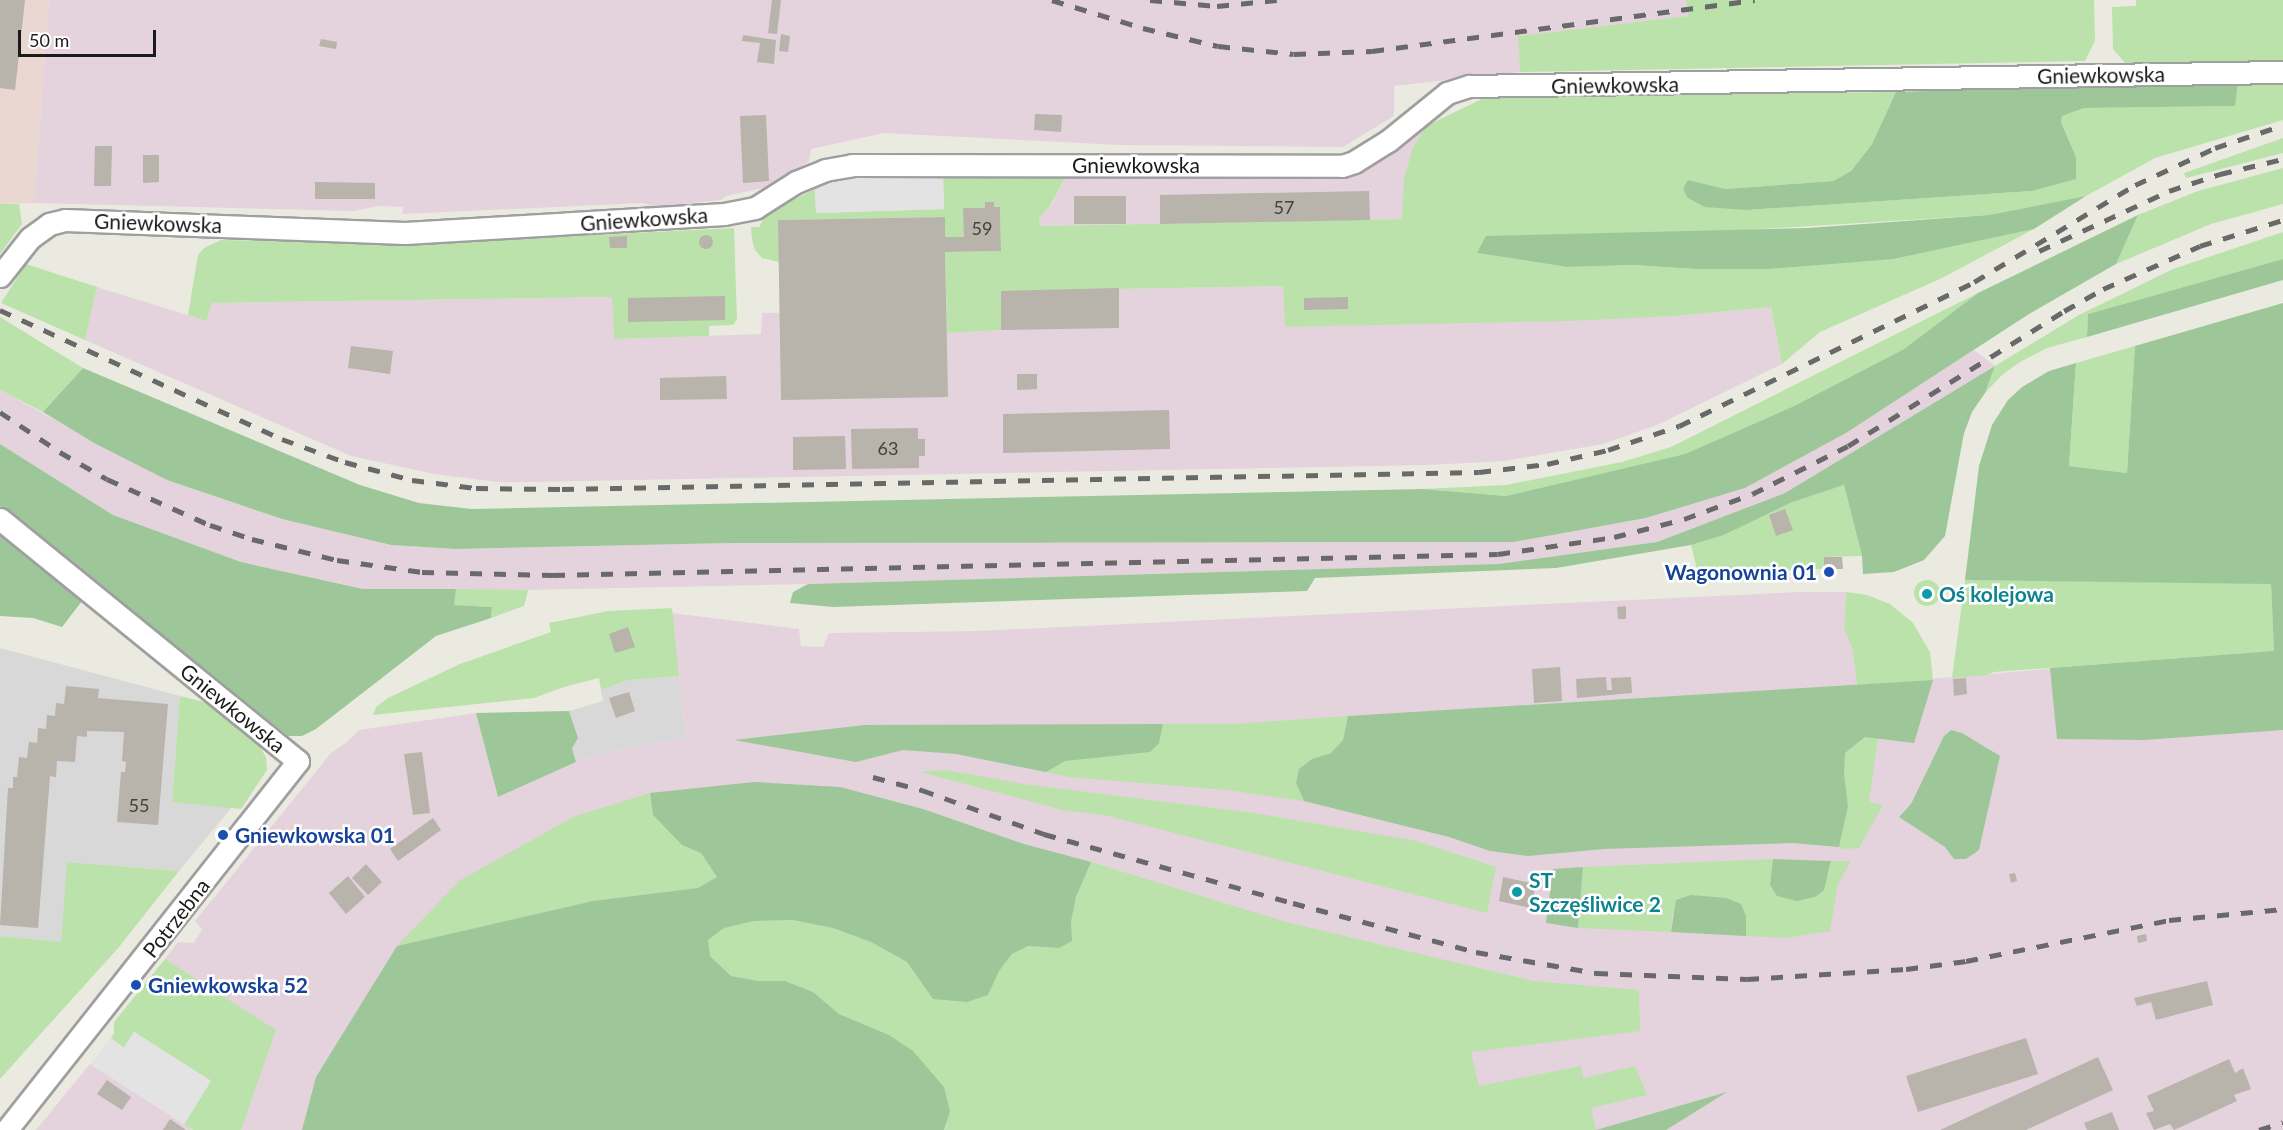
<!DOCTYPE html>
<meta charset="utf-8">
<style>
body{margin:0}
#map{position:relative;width:2283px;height:1130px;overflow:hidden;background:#ebeae1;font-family:Lato,sans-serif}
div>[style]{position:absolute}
.residential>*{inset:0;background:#d9d8d8}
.commercial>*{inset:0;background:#ebd7d1}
.industrial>*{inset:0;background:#e4d3dd}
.grass>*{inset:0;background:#bae2aa}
.round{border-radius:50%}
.forest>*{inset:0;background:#9dc799}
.parking>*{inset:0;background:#e3e3e3}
.building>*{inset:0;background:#b8b3ab}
.roads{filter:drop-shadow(2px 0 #9f9f9f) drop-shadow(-2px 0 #9f9f9f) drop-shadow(0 2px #9f9f9f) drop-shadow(0 -2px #9f9f9f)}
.street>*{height:21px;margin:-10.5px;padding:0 10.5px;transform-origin:10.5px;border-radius:10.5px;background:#fff}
.rail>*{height:4.5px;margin-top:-2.25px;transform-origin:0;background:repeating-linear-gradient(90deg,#696969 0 12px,transparent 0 24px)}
.dots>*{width:16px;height:16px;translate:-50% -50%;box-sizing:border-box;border:3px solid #fff;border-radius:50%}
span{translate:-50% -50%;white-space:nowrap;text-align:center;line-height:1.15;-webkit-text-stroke:5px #fff;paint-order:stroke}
.number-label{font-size:18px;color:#42413f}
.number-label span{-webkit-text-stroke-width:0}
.street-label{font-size:21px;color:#1b1b1b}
.transit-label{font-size:21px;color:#164399;font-weight:700}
.right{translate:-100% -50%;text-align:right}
.left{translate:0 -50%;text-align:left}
.culture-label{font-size:21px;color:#0d838f;font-weight:700}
.scale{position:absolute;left:18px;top:30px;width:138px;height:27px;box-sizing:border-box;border:3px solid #1b1b1b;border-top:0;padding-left:8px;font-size:18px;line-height:21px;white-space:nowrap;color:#1b1b1b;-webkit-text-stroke:4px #fff;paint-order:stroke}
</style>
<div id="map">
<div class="residential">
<div style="clip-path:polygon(0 648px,180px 696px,172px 802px,232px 807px,179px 871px,68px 862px,61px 942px,0 936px)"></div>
<div style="clip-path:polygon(679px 676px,686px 738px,622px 749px,576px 762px,572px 748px,569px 711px,603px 701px,601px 690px,628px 680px)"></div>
</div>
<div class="commercial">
<div style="clip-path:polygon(0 0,49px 0,34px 203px,0 204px)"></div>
</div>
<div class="industrial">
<div style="clip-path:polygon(49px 0,1686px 0,1689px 16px,1518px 36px,1520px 72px,1394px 86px,1394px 116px,1343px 147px,1119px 145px,884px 133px,811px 149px,809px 162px,763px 188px,726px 196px,721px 200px,656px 207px,643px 203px,402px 214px,403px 207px,378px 206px,354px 211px,34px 203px)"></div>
<div style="clip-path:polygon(1426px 126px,1413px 147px,1405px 179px,1403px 219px,1040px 226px,1039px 218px,1050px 208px,1066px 176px,1341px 177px,1363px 171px)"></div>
<div style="clip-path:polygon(1284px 286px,1285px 327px,1674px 316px,1771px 307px,1782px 364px,1657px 425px,1603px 444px,1504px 461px,1429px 465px,533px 482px,497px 482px,434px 474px,351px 456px,85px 340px,97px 287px,206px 321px,211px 303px,612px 297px,614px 339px,761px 334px,762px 313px,947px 310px,948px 333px,1001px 330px,1001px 291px)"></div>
<div style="clip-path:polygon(1974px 350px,1995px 366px,1785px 493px,1657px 542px,1498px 564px,808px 584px,528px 590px,363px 589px,241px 562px,113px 515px,0 444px,0 390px,167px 480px,282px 519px,391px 545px,456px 549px,732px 543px,1514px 542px,1646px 518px,1745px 488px,1846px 433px)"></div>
<div style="clip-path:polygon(1800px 592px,1846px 592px,1844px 628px,1852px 648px,1857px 685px,2274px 650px,2273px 643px,2283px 644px,2283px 1130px,241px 1130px,249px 1102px,165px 959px,178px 942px,194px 943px,202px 929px,195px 921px,331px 753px,347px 742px,359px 730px,476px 713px,498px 797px,576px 762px,622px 749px,686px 738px,672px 613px,799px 629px,801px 646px,823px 647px,829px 633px,977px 631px)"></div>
<div style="clip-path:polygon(90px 1064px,193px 1130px,36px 1130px)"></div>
</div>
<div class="grass">
<div style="clip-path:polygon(1686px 0,2094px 0,2095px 41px,2085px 61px,1520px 72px,1518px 36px,1688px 16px)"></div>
<div style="clip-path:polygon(2136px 0,2283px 0,2283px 63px,2125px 63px,2113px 49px,2112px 7px,2136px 6px)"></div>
<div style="clip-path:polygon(2238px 80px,2283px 80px,2283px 120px,2155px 158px,2086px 196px,1989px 215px,1713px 232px,1477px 253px,1567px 267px,1633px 265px,1695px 269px,1894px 259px,2034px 229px,1940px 279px,1820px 332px,1782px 364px,1771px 307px,1674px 316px,1567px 321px,1285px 327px,1283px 286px,1001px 291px,1001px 330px,947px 333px,945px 252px,1001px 251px,1000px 208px,994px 207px,994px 202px,985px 202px,985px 208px,964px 208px,964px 237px,945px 237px,944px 217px,779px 220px,779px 262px,762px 258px,755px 250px,752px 240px,751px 227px,759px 227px,766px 214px,815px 189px,816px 213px,944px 209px,943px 176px,1066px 176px,1049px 208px,1039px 218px,1040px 226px,1402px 219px,1404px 179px,1413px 147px,1426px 126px,1488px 96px,1896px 92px,1872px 144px,1851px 171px,1833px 181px,1726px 189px,1688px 180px,1747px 210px,2032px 191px,2076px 178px,2076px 157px,2061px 122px,2062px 116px,2083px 108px,2234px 106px)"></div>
<div style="clip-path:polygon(2283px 138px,2283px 153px,2186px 178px,2184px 173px)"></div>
<div style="clip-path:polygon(2283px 168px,2283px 204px,2211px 224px,2116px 264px,2138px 215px,2198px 191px)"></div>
<div style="clip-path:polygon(0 204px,19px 204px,22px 224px,0 254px)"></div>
<div style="clip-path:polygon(734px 228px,737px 319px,733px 325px,709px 326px,709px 336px,614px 339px,612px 297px,212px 303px,206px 321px,188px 315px,198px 255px,204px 248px,221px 240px,415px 244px)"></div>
<div style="clip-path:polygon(2283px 232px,2283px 259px,2088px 314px,2087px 337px,2047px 348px,2020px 362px,2002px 375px,1985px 393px,1995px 366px,2079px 315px,2173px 269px)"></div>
<div style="clip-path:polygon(26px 264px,97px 287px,85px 340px,1px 303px)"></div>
<div style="clip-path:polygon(1978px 293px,1904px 349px,1794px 406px,1685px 454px,1506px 496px,1423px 489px,1506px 485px,1622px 462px,1671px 447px)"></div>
<div style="clip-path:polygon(0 317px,83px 368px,43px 412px,0 390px)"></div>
<div style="clip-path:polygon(2135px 346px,2127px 473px,2069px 466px,2076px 363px)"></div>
<div style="clip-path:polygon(1844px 485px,1862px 556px,1824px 557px,1824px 569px,1698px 573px,1691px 545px,1724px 535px,1784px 505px)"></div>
<div class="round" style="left:1914px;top:580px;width:26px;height:26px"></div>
<div style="clip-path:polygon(1965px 580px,2271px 583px,2274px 651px,1994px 672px,1986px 675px,1952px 678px)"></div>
<div style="clip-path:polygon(456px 589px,528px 590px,524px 606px,491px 618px,492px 607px,453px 605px)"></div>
<div style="clip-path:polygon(1846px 592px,1867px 595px,1890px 604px,1913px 623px,1930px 652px,1933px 680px,1857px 685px,1852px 648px,1844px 628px)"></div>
<div style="clip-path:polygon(672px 608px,679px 676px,628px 680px,601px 690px,599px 678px,564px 687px,534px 698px,373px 715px,376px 707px,388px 698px,460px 664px,551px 632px,549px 623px,608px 611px)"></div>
<div style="clip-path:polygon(180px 696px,216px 705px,258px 742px,266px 758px,267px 770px,241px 809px,172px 802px)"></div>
<div style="clip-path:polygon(1348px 716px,1343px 740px,1331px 753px,1312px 759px,1296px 783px,1304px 801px,1227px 790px,1069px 777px,1046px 772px,1065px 761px,1159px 743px,1163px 724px,1234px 724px)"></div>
<div style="clip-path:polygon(1865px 737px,1878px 738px,1869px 802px,1883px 805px,1859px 848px,1843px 849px,1839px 847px,1848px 806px,1844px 773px,1845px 753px)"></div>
<div style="clip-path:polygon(947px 770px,1023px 784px,1254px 813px,1416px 841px,1496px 867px,1487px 913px,1104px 815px,1063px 810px,920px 772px)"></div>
<div style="clip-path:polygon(650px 793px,653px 815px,682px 845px,701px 853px,717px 877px,698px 888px,593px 901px,397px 946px,459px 881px,573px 817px)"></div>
<div style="clip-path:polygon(1773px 859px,1770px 885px,1829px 875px,1831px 861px,1851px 861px,1838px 884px,1830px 931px,1785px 938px,1746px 936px,1746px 916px,1672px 914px,1671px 932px,1578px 928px,1583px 867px)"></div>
<div style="clip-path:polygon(67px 862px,179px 871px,119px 947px,0 1079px,0 936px,61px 942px)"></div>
<div style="clip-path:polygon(1091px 862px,1286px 922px,1533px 981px,1639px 990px,1640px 1031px,1471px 1052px,1479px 1086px,1581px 1066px,1583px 1078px,1635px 1066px,1647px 1095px,1591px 1108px,1596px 1130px,944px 1130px,947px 1125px,889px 1035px,839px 1014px,813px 992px,785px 981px,758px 981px,731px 976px,710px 956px,708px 940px,724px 928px,754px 921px,793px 920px,833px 928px,871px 942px,907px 962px,933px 999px,988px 995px,999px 971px,1012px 954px,1027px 946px,1059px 948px,1072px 941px,1071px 922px,1076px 897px)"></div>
<div style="clip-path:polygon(165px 959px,276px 1030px,241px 1130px,193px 1130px,184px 1124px,211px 1081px,134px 1032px,124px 1048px,111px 1038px,114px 1033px,114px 1022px)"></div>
</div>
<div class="forest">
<div style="clip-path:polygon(2238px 80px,2235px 106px,2084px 108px,2062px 116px,2061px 122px,2076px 157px,2076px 179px,2032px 191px,1747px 210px,1705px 207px,1688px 198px,1683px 189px,1688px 180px,1726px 189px,1833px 181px,1851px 171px,1872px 144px,1896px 92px)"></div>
<div style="clip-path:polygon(2086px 196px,2034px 229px,1894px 259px,1767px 269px,1695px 269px,1633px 265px,1567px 267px,1477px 253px,1486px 236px,1808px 228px,1989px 215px)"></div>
<div style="clip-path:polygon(2138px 215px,2116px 264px,2029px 314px,1846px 433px,1745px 488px,1646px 518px,1514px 542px,732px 543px,456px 549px,391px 545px,282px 519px,167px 480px,96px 444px,43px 412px,83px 368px,360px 485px,419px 503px,471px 509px,1423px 489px,1506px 496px,1685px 454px,1794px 406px,1904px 349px,1978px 293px)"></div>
<div style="clip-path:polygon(2283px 259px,2283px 280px,2087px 337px,2088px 314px)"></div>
<div style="clip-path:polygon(2283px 303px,2283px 730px,2144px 740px,2057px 739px,2050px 668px,2274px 651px,2271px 584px,1965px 580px,1979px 466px,1992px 425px,2008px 400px,2022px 387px,2049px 371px,2076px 363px,2069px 466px,2127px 473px,2135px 346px)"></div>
<div style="clip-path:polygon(1995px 366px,1985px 393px,1972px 412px,1964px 433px,1945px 536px,1924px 560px,1894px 572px,1863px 574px,1862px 556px,1844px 485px,1790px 503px,1724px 535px,1691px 545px,1556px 568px,1315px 578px,1307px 591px,833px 607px,790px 603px,793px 592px,808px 584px,1498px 564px,1657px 542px,1785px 493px)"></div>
<div style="clip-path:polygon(0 444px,113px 515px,241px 562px,363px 589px,456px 589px,454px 605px,492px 607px,491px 618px,436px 636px,316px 729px,302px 736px,288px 736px,0 506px)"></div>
<div style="clip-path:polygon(0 534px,82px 601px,62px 627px,33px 618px,0 616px)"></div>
<div style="clip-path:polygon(1933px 680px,1914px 743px,1865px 737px,1845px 753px,1844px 773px,1848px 806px,1839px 847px,1792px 843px,1604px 849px,1528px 856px,1490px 851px,1449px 837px,1304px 801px,1296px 783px,1299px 769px,1312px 759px,1331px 753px,1343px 740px,1348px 716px)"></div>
<div style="clip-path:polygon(569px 711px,578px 738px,572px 748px,576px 762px,498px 797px,476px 713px)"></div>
<div style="clip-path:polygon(1163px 724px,1159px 743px,1150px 752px,1065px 761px,1046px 772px,956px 754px,903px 750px,856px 762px,734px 740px,865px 725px)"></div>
<div style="clip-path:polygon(1951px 730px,1962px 733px,2000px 756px,1979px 850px,1966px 859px,1954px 859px,1945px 847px,1899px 817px,1911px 804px,1944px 736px)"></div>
<div style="clip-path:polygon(754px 782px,840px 787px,923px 809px,1024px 844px,1091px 862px,1076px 897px,1071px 922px,1072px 941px,1059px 948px,1028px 946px,1012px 954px,999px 971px,988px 995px,967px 1002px,933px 999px,907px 962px,871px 942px,833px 928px,793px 920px,754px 921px,724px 928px,708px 940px,710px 956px,731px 976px,758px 981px,785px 981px,813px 992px,839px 1014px,889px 1035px,913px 1051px,944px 1087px,950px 1111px,944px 1130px,302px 1130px,316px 1077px,397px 946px,593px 901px,698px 888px,717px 877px,701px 853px,682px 845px,653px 815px,650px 793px)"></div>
<div style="clip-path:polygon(1773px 859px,1831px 861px,1824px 890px,1815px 897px,1797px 901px,1777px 896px,1770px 885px)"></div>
<div style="clip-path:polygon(1583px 867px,1578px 928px,1546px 923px,1553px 869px)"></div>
<div style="clip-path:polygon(1691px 895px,1726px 898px,1741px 904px,1746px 916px,1746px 936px,1671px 932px,1676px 900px)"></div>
<div style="clip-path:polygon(1727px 1092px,1666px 1130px,1596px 1130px)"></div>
</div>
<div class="parking">
<div style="clip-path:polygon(858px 175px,943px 176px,944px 209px,816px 213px,815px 189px)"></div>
<div style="clip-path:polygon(134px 1032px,211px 1081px,184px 1124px,90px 1064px,111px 1038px,124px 1048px)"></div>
</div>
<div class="building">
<div style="clip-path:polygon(0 0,25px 0,15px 90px,0 88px)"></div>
<div style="clip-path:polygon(772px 0,781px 0,777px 34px,768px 33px)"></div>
<div style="clip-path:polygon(781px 34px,790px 36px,788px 52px,779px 51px)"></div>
<div style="clip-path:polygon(743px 35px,776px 40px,774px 64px,757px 62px,760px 43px,742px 41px)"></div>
<div style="clip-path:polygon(321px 39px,337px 42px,336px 49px,319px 46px)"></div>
<div style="clip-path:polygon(1035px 114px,1062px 115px,1061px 132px,1034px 130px)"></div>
<div style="clip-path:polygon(766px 115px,769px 181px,743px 183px,740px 116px)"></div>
<div style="clip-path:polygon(95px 146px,112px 146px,111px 186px,94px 186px)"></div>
<div style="clip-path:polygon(143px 155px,159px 155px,159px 182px,143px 183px)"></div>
<div style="clip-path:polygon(315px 182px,375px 183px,375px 199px,315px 199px)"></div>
<div style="clip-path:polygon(1369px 191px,1370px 220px,1160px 224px,1160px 195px)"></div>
<div style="clip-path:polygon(1074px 196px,1126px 196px,1126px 224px,1074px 224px)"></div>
<div style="clip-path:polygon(985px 202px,994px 202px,994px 207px,1000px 207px,1001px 251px,945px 252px,948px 397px,781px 400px,778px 220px,945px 217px,945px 237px,964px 237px,963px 208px,985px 208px)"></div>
<div class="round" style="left:699px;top:235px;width:14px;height:14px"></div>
<div style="clip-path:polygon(627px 236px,627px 248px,610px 248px,609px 237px)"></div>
<div style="clip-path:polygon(1119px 288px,1119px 328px,1001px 330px,1001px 291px)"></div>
<div style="clip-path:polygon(725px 296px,725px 320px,628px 322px,628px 298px)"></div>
<div style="clip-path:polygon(1348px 297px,1348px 309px,1304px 310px,1304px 298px)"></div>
<div style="clip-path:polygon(351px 346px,393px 351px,390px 374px,348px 368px)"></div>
<div style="clip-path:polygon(1017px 374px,1037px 374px,1037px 389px,1017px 390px)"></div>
<div style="clip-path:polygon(726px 376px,727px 399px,660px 400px,660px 378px)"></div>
<div style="clip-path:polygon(1169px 410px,1170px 449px,1003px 453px,1003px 414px)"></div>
<div style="clip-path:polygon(918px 428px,918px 439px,925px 439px,925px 456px,919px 456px,919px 468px,852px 469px,851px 429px)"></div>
<div style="clip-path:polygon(845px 436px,846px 469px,793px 470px,793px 437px)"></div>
<div style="clip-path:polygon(1785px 509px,1793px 530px,1776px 536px,1769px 515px)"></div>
<div style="clip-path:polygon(1824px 557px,1842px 557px,1843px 569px,1824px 569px)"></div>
<div style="clip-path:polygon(1626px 606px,1626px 619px,1618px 619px,1617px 607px)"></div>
<div style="clip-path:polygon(628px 627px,635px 647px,615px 653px,609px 634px)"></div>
<div style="clip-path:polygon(1560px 667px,1562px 701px,1534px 703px,1532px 669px)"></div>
<div style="clip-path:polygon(1606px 677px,1607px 690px,1612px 690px,1611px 678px,1631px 677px,1632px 693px,1577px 698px,1576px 679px)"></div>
<div style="clip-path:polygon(1966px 678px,1967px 694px,1954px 696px,1953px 679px)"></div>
<div style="clip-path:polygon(66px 686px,99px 689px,98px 698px,168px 704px,158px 825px,117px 822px,121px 772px,125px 772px,126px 762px,122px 761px,124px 732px,87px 731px,87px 737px,77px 736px,75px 762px,57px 761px,56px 777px,50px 776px,38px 928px,0 925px,8px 788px,13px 788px,13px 777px,17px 777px,19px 757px,27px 758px,29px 742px,37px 743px,38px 728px,46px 729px,47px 715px,55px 716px,56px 703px,64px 704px)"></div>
<div style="clip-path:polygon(629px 692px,635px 711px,616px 718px,609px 698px)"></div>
<div style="clip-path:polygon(422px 752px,430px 813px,413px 815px,404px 754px)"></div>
<div style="clip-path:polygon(433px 818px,441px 830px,398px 861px,390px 849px)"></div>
<div style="clip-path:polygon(366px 864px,382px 882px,368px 895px,352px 878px)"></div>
<div style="clip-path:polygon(2015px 873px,2017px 881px,2011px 883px,2009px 874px)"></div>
<div style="clip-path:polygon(348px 876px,365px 897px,346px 914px,329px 893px)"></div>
<div style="clip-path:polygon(1503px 877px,1536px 884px,1531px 908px,1499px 901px)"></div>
<div style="clip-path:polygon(2146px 934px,2147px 941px,2138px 943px,2137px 936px)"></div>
<div style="clip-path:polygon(2207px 981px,2213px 1005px,2156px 1020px,2151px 1002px,2137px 1006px,2134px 998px)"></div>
<div style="clip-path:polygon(2026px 1038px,2038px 1074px,1918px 1112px,1906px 1076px)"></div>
<div style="clip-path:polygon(2098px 1057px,2113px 1090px,2026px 1130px,1940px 1130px)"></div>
<div style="clip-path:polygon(2229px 1059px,2235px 1073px,2243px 1068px,2251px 1089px,2234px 1095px,2237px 1101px,2174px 1130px,2170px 1124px,2154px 1130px,2146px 1113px,2154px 1111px,2147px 1096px)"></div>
<div style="clip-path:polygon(107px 1080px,131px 1097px,122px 1110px,97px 1094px)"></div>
<div style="clip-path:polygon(2112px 1112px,2119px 1130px,2087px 1130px,2084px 1123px)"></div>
<div style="clip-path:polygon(170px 1119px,186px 1130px,163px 1130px)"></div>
</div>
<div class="roads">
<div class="street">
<div style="left:0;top:276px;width:48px;rotate:-51.7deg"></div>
<div style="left:30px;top:238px;width:24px;rotate:-36deg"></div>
<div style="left:49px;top:224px;width:16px;rotate:-14deg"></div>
<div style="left:65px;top:220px;width:340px;rotate:2.2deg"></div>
<div style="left:405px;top:233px;width:320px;rotate:-3.4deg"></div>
<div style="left:724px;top:214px;width:32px;rotate:-11deg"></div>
<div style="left:755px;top:208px;width:49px;rotate:-32.4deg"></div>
<div style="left:796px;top:182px;width:31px;rotate:-22deg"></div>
<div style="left:825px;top:170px;width:27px;rotate:-10deg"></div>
<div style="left:852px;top:165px;width:490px;rotate:0.1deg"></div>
<div style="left:1342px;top:166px;width:13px;rotate:-18deg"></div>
<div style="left:1354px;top:162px;width:40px;rotate:-32deg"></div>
<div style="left:1388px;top:141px;width:76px;rotate:-39.1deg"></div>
<div style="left:1447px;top:93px;width:23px;rotate:-18deg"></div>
<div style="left:1469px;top:86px;width:814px;rotate:-0.99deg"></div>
<div style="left:0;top:519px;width:384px;rotate:39.1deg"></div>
<div style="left:298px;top:761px;width:470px;rotate:128.3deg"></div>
</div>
</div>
<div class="rail">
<div style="left:1052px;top:0;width:95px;rotate:17.1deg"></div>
<div style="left:1143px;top:28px;width:77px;rotate:13.5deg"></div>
<div style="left:1218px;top:46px;width:76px;rotate:6deg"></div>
<div style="left:1294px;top:54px;width:78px;rotate:-2.2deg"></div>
<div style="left:1372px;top:51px;width:386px;rotate:-7.6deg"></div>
<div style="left:1150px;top:0;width:67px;rotate:5.1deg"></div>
<div style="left:1217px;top:6px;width:60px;rotate:-5.7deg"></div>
<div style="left:2039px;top:251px;width:143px;rotate:-24.8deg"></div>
<div style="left:2169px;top:191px;width:54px;rotate:-18.4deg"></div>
<div style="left:2220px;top:174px;width:65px;rotate:-13.4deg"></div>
<div style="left:0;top:310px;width:310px;rotate:24.6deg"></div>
<div style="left:282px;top:439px;width:67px;rotate:20.1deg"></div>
<div style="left:345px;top:462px;width:69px;rotate:15deg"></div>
<div style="left:412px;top:480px;width:64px;rotate:7.1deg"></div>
<div style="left:476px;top:488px;width:86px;rotate:0.7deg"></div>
<div style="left:562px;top:489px;width:917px;rotate:-1.06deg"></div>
<div style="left:1479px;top:472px;width:68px;rotate:-6.7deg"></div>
<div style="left:1547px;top:464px;width:63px;rotate:-12.9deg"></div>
<div style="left:1608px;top:450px;width:75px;rotate:-18.7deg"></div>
<div style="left:1679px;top:426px;width:328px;rotate:-26deg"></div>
<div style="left:1974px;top:282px;width:188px;rotate:-31.1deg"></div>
<div style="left:2135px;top:185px;width:88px;rotate:-24.8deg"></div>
<div style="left:2215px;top:148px;width:72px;rotate:-18.7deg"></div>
<div style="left:0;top:412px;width:72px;rotate:33.7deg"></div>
<div style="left:60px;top:452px;width:54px;rotate:29.9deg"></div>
<div style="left:107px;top:479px;width:113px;rotate:24.1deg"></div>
<div style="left:210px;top:525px;width:44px;rotate:18.4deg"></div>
<div style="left:252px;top:539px;width:88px;rotate:13.9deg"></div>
<div style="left:337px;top:560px;width:86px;rotate:8deg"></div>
<div style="left:422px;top:572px;width:131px;rotate:1.3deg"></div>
<div style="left:553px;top:575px;width:945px;rotate:-1.27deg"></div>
<div style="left:1498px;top:554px;width:117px;rotate:-8.3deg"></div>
<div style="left:1614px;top:537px;width:72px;rotate:-14.4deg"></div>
<div style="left:1684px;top:519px;width:72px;rotate:-20.2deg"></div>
<div style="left:1752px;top:494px;width:107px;rotate:-26.6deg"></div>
<div style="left:1848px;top:446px;width:255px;rotate:-32deg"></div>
<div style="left:2064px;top:311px;width:45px;rotate:-29.4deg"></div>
<div style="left:2103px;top:289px;width:106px;rotate:-23.9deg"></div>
<div style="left:2200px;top:246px;width:87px;rotate:-17.4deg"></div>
<div style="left:873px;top:777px;width:51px;rotate:14.9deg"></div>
<div style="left:922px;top:790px;width:130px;rotate:19.8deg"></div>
<div style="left:1044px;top:834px;width:258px;rotate:15.5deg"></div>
<div style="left:1293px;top:903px;width:189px;rotate:15deg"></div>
<div style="left:1476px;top:952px;width:122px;rotate:9.9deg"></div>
<div style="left:1596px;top:973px;width:151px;rotate:2.3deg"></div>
<div style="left:1747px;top:979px;width:159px;rotate:-3.6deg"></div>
<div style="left:1906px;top:969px;width:61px;rotate:-7.6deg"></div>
<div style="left:1966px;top:961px;width:207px;rotate:-11.4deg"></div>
<div style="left:2169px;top:920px;width:115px;rotate:-5.5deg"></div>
<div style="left:2259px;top:1130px;width:25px;rotate:-18deg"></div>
</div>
<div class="dots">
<div style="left:1829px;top:572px;background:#1a4fb4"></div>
<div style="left:1927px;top:594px;background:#0f9aa8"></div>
<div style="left:223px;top:835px;background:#1a4fb4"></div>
<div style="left:1517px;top:892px;background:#0f9aa8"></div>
<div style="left:136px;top:985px;background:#1a4fb4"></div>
</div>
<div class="number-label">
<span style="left:1284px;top:207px">57</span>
<span style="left:982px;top:228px">59</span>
<span style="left:888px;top:448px">63</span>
<span style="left:139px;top:805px">55</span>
</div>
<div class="street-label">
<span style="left:2101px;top:75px;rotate:-1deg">Gniewkowska</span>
<span style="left:1615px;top:85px;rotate:-1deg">Gniewkowska</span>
<span style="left:1136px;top:165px">Gniewkowska</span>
<span style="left:644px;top:219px;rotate:-4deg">Gniewkowska</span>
<span style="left:158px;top:223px;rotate:2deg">Gniewkowska</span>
<span style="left:233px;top:708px;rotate:39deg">Gniewkowska</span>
<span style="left:176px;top:918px;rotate:-52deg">Potrzebna</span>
</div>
<div class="transit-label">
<span class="right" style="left:1817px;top:572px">Wagonownia 01</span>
<span class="left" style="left:235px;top:835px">Gniewkowska 01</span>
<span class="left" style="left:148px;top:985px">Gniewkowska 52</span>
</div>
<div class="culture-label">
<span class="left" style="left:1939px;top:594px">Oś kolejowa</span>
<span class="left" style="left:1529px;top:892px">ST<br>Szczęśliwice 2</span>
</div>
<div class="scale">50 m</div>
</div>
